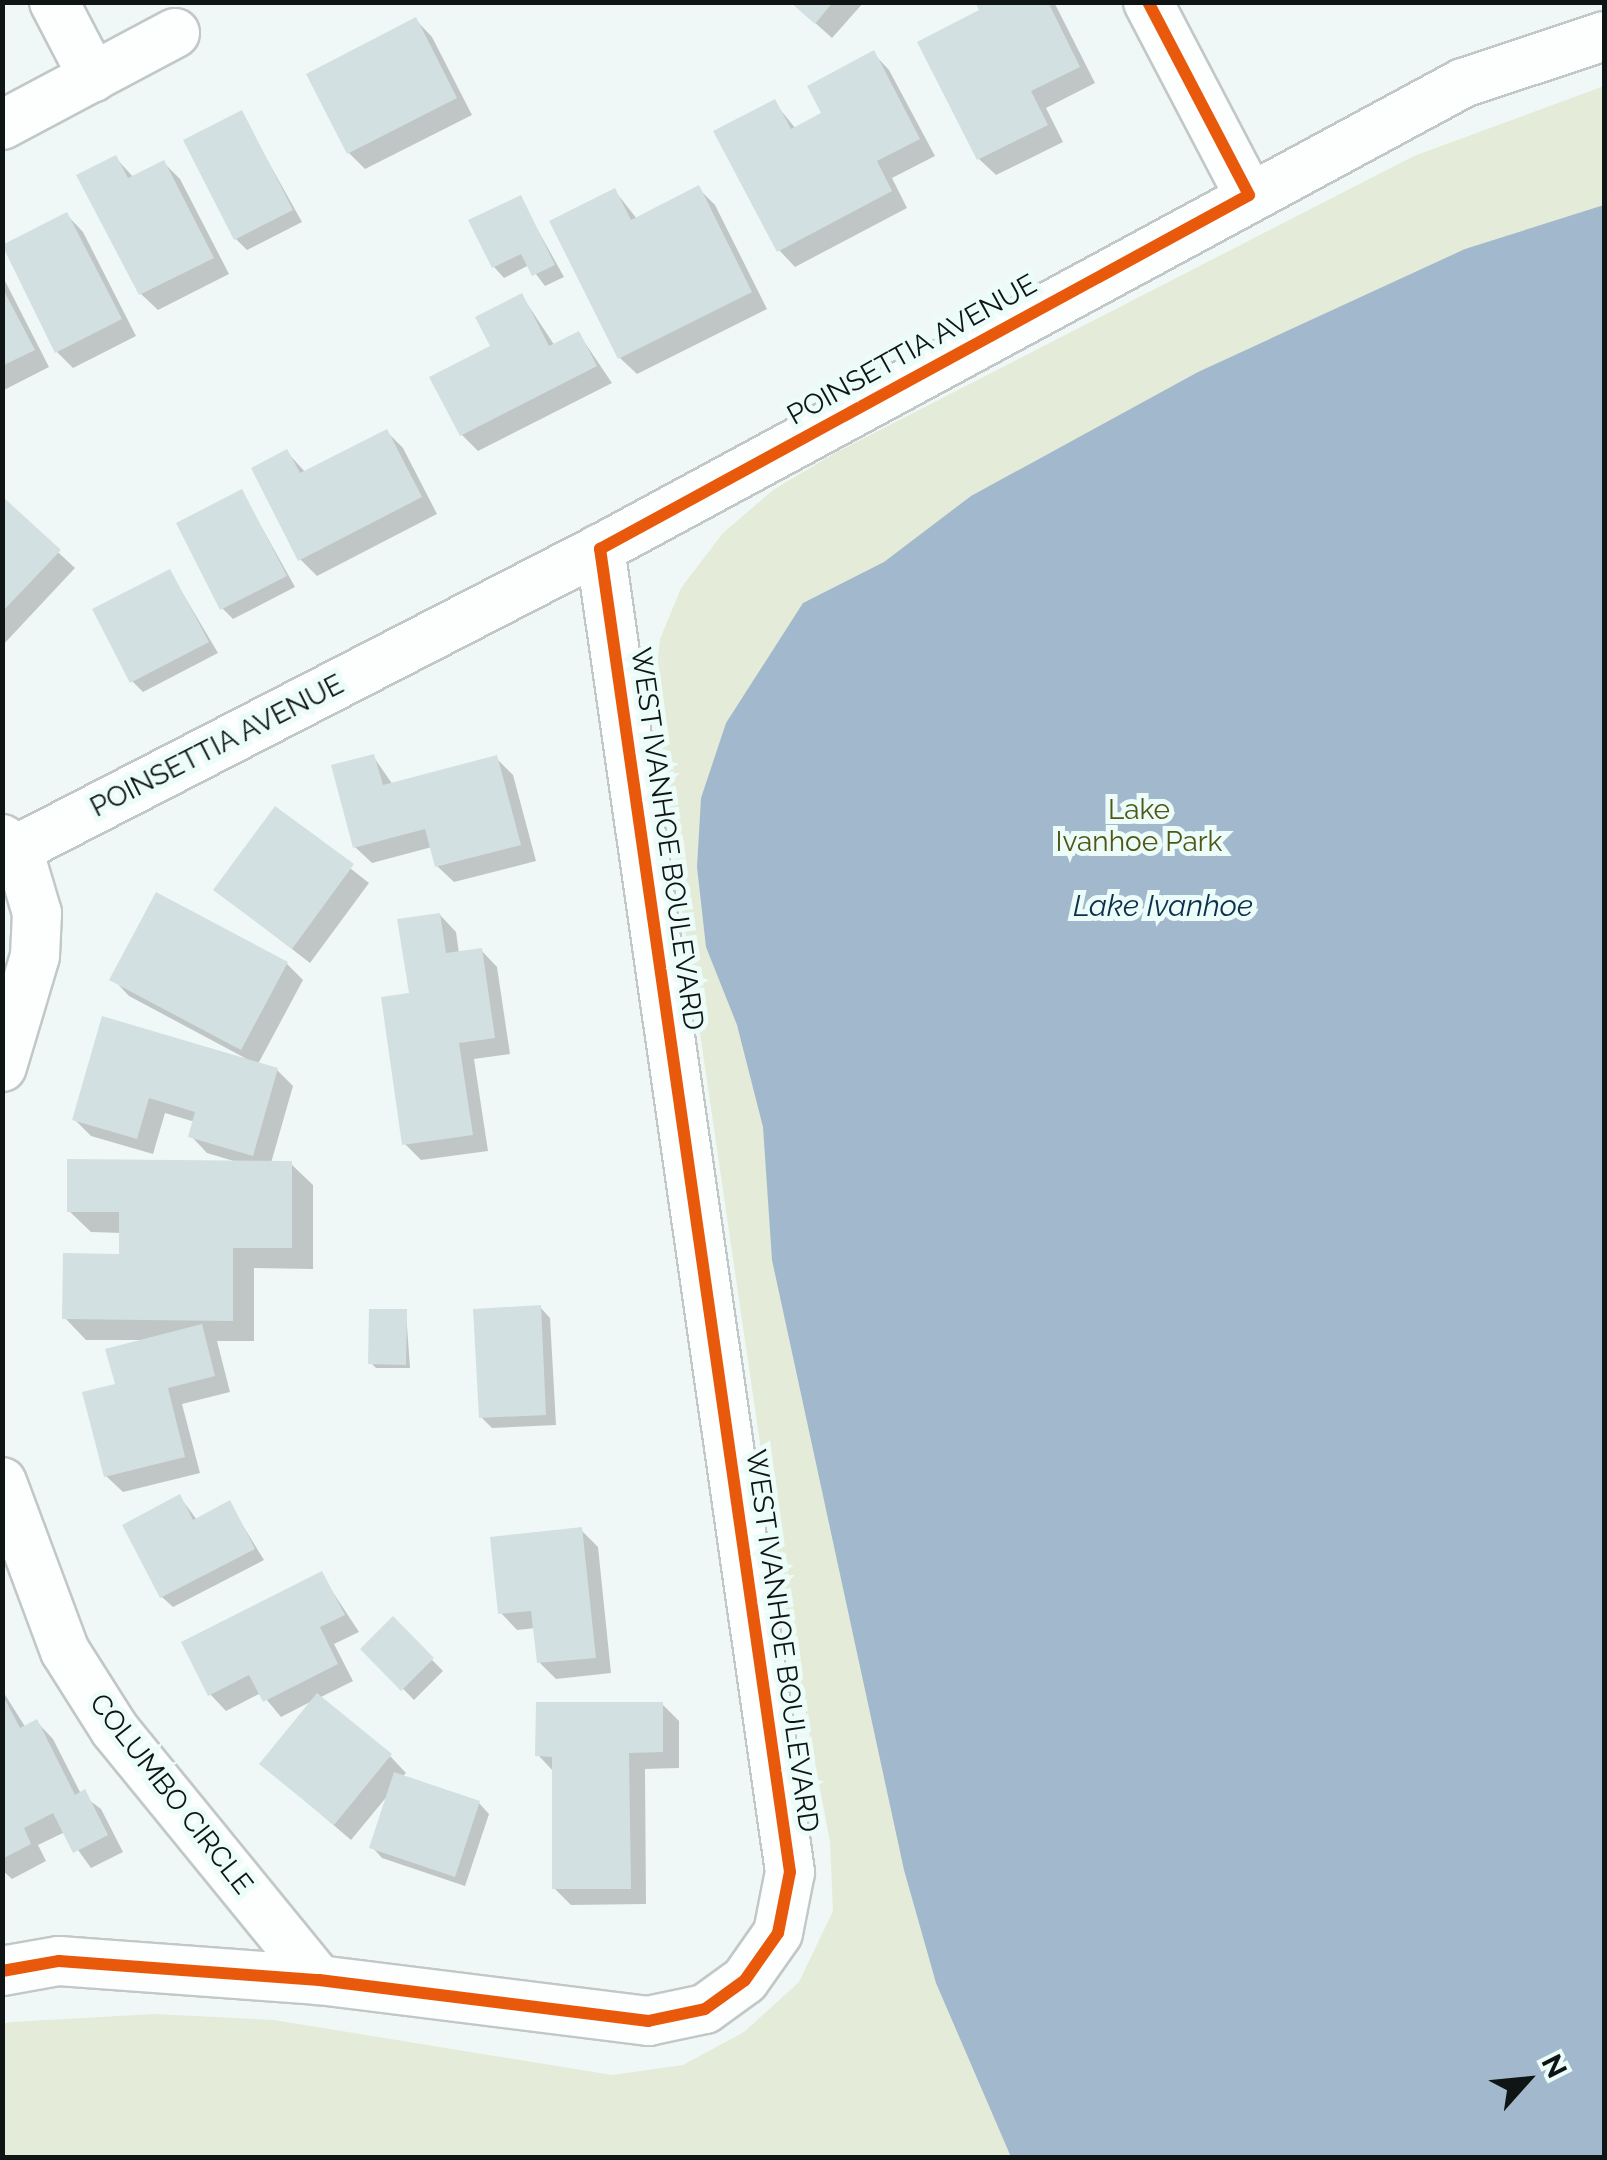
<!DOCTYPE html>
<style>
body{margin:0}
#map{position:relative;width:1607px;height:2160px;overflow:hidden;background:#f0f8f7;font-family:Raleway,sans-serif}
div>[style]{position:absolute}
.green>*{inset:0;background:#e4ebd8}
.water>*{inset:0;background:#a2b8cc}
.shadow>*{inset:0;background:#0003}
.building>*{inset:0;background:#d3e0e1}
.roads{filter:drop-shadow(2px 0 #c1c8c7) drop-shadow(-2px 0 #c1c8c7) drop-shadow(0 2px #c1c8c7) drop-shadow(0 -2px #c1c8c7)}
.minor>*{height:48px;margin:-24px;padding:0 24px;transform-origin:24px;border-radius:24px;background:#fdfefe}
.cycleway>*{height:12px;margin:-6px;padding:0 6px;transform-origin:6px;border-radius:6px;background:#e8590c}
span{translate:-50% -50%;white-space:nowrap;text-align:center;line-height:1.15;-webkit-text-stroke:10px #ecfcf9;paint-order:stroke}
.street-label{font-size:28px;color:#0f1514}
.park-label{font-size:28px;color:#515617}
.water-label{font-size:30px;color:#0b2f4d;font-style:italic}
.frame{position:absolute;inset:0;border:5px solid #0f1514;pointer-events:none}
.north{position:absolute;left:1477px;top:2030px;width:100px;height:100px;-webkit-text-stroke:8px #ecfcf9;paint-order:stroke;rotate:63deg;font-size:28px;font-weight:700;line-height:40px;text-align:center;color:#0f1514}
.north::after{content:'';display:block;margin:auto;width:35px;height:45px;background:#0f1514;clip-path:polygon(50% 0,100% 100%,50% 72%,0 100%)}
</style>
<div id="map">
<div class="green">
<div style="clip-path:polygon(1604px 86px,1604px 2157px,3px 2157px,2px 2024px,11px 2022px,154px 2014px,274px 2020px,612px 2075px,683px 2065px,744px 2032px,799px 1982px,833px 1911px,830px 1842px,779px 1573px,653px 712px,660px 639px,681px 588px,723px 533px,773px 490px,835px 453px,1414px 156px)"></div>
</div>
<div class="water">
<div style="clip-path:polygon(1604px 205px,1604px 2157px,1011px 2157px,936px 1983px,904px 1870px,772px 1260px,763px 1127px,737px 1025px,706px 947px,697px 867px,701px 798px,726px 723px,803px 603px,884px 562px,971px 496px,1198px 372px,1465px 249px)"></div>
</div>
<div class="shadow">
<div style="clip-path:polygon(792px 2px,864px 2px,832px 38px)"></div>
<div style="clip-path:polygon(977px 2px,1054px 2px,1095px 83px,1046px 108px,1063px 142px,996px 175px,979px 159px,920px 43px,982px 11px)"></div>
<div style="clip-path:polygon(416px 20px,432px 37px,472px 115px,365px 169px,349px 153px)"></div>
<div style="clip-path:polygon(873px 53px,889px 70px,935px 156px,892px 178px,907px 208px,795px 267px,779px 250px,774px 102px,796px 129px,825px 114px)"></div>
<div style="clip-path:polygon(241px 113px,302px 222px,247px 250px,236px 239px)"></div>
<div style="clip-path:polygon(116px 158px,134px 178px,164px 163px,180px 179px,229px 274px,158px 310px,141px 294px)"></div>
<div style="clip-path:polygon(698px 188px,715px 205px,767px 309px,637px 374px,620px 358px,615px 191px,637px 219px)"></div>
<div style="clip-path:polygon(520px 198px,564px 277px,545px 286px,529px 265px,504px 278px,494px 267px)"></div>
<div style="clip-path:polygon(67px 215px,83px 232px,136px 336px,73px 368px,57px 352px)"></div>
<div style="clip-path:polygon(2px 275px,49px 367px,2px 391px)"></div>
<div style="clip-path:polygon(522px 296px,555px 346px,579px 334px,612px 383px,478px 451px,462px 435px,493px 347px)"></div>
<div style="clip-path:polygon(387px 432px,403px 448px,437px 514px,317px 576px,300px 559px,287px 452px,306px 473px)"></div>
<div style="clip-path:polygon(242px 492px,295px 587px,233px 619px,222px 608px)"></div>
<div style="clip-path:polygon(2px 500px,75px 568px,2px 646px)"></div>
<div style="clip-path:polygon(170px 572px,218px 653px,143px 692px,132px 681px)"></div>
<div style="clip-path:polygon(373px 756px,393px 785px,496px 758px,513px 775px,536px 861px,454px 882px,437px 866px,432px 847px,372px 863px,355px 847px)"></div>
<div style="clip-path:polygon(275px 809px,369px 883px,310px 963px,216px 890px)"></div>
<div style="clip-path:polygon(440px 915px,456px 932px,459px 953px,481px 950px,497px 967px,510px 1054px,474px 1059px,488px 1151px,421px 1160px,405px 1144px,411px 995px)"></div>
<div style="clip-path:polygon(287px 964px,303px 980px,258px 1064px,277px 1070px,293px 1086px,271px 1163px,291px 1164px,313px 1185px,313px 1269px,254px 1268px,254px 1341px,217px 1341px,230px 1392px,182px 1404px,200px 1473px,123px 1492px,106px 1476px,118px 1386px,141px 1340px,86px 1340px,65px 1318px,122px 1256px,122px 1233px,91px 1232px,69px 1211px,237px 1162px,207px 1153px,191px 1136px,195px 1122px,165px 1113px,153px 1154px,91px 1136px,74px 1119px,245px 1058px,129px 996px,113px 979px)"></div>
<div style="clip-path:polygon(540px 1307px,550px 1318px,556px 1425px,492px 1428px,481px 1417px)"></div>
<div style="clip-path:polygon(406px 1312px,410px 1368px,376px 1368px,371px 1363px)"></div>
<div style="clip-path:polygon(180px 1497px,197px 1520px,229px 1503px,264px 1560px,173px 1607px,162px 1597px)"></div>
<div style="clip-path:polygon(581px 1530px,598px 1547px,611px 1673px,556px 1679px,539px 1662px,536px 1628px,517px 1630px,501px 1613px)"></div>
<div style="clip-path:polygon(321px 1574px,359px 1632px,334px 1644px,353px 1681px,319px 1698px,390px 1756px,406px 1773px,402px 1777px,479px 1803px,489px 1814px,465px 1886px,382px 1858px,372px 1847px,389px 1794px,351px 1840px,262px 1764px,314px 1700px,281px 1717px,261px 1693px,226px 1711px,210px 1694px)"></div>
<div style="clip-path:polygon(393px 1620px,443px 1671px,414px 1700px,364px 1649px)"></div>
<div style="clip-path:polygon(2px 1690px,26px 1728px,37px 1722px,53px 1739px,81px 1794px,101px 1809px,123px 1852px,91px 1868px,65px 1832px,38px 1845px,46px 1861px,12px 1879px,2px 1870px)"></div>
<div style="clip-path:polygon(662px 1704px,679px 1721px,679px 1768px,645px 1769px,646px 1904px,571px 1905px,554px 1888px,555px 1773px,538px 1755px)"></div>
</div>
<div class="building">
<div style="clip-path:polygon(790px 2px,833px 2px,815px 24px)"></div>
<div style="clip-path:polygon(975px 2px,1048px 2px,1080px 67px,1031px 91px,1048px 125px,977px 160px,917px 42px,979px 10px)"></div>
<div style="clip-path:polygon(416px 17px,457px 98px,347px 154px,306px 74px)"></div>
<div style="clip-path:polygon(874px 50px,920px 139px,877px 161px,892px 191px,777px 252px,713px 131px,775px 99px,791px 129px,821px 113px,807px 86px)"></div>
<div style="clip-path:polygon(242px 110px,293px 210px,234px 240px,183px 140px)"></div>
<div style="clip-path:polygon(116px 155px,128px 178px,164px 160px,214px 258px,139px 295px,76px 175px)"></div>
<div style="clip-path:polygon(699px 185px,752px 292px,618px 359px,549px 221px,615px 188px,631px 220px)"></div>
<div style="clip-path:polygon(521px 195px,555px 265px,532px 276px,521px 254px,492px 268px,468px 220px)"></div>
<div style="clip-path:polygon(67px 212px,122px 319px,55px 353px,2px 245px)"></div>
<div style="clip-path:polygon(2px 287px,35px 350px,2px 366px)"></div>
<div style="clip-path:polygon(522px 293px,549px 346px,579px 331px,597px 366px,460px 436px,429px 377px,490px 346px,475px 317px)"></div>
<div style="clip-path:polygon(387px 429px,422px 497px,298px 561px,251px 468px,287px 449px,300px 473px)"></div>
<div style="clip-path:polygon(242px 489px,287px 576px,220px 610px,176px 523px)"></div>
<div style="clip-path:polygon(2px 496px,61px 550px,2px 612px)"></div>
<div style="clip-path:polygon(170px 569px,209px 642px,130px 683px,92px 609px)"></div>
<div style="clip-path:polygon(374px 754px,383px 785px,497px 755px,521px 845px,435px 867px,425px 829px,353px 848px,331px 765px)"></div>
<div style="clip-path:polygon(275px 806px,354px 864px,292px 949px,213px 890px)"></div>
<div style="clip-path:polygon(156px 892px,288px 962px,241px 1050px,109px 980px)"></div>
<div style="clip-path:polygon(440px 913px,446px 953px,482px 948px,495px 1038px,459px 1043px,473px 1135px,402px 1145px,381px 997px,409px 993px,397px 919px)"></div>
<div style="clip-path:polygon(102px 1016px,278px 1068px,253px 1156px,188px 1137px,195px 1112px,149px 1098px,137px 1139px,72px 1120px)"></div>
<div style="clip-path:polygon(67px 1159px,292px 1161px,292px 1248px,233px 1248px,233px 1321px,62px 1319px,63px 1253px,119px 1254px,119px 1212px,67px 1212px)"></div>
<div style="clip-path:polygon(541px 1305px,546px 1415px,479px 1418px,473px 1309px)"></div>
<div style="clip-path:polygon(369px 1309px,407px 1309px,406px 1365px,368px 1364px)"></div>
<div style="clip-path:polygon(202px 1324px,215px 1376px,168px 1388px,185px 1457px,104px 1477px,82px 1392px,115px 1384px,105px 1349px)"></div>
<div style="clip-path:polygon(180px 1494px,193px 1520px,230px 1500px,255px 1549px,160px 1598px,122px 1525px)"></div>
<div style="clip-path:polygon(582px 1527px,596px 1658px,537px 1663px,531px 1611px,498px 1614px,490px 1537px)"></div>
<div style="clip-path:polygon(322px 1571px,345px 1615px,320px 1627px,338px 1664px,263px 1702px,249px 1675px,208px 1696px,181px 1642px)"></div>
<div style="clip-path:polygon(393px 1616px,434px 1658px,401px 1691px,360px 1649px)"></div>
<div style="clip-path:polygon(317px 1693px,392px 1754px,334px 1825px,259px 1764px)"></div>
<div style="clip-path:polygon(2px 1694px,20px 1728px,37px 1719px,75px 1795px,85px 1789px,108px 1835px,73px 1853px,53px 1813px,24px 1828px,31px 1844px,2px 1859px)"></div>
<div style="clip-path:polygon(536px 1702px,663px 1702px,663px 1752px,629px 1753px,631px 1889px,552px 1889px,552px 1757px,535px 1756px)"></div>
<div style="clip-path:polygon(394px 1772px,480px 1801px,455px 1877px,369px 1848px)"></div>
</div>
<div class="roads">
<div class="minor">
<div style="left:54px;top:2px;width:85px;rotate:62.5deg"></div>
<div style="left:1148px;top:2px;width:218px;rotate:62.4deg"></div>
<div style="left:2px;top:125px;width:196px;rotate:-28deg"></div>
<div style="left:2px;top:839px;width:19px;rotate:32deg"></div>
<div style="left:18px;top:849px;width:67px;rotate:73.5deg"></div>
<div style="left:37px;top:913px;width:43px;rotate:92.7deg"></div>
<div style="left:35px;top:956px;width:116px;rotate:106.6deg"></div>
<div style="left:2px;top:857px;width:673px;rotate:-27.25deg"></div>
<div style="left:600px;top:549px;width:981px;rotate:-28.37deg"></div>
<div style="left:1463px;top:83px;width:149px;rotate:-18.4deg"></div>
<div style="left:2px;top:1482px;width:180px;rotate:69.6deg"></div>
<div style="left:65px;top:1651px;width:93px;rotate:57.7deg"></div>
<div style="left:115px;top:1730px;width:323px;rotate:50.8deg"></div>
<div style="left:2px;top:1971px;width:58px;rotate:-10deg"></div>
<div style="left:59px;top:1961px;width:261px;rotate:4.2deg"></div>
<div style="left:319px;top:1980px;width:332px;rotate:7.1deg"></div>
<div style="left:648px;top:2021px;width:58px;rotate:-11.9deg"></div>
<div style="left:705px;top:2009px;width:49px;rotate:-35.9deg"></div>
<div style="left:745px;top:1980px;width:57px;rotate:-54.9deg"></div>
<div style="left:778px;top:1933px;width:62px;rotate:-78.9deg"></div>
<div style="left:790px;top:1872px;width:1337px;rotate:-98.17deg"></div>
</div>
</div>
<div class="cycleway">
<div style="left:2px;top:1971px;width:58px;rotate:-10deg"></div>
<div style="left:59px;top:1961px;width:261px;rotate:4.2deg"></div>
<div style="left:319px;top:1980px;width:332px;rotate:7.1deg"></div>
<div style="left:648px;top:2021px;width:58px;rotate:-11.9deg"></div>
<div style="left:705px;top:2009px;width:49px;rotate:-35.9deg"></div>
<div style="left:745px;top:1980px;width:57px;rotate:-54.9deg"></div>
<div style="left:778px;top:1933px;width:62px;rotate:-78.9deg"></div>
<div style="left:790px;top:1872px;width:1337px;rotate:-98.17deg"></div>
<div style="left:600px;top:549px;width:739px;rotate:-28.61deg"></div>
<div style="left:1249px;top:195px;width:218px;rotate:-117.6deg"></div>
</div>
<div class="street-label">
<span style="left:912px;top:350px;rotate:-29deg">POINSETTIA AVENUE</span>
<span style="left:217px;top:746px;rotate:-27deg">POINSETTIA AVENUE</span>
<span style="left:667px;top:839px;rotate:82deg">WEST IVANHOE BOULEVARD</span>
<span style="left:782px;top:1641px;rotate:82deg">WEST IVANHOE BOULEVARD</span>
<span style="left:171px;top:1794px;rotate:52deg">COLUMBO CIRCLE</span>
</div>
<div class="park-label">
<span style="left:1139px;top:826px">Lake<br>Ivanhoe Park</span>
</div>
<div class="water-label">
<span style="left:1163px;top:906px">Lake Ivanhoe</span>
</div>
<div class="frame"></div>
<div class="north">N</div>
</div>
